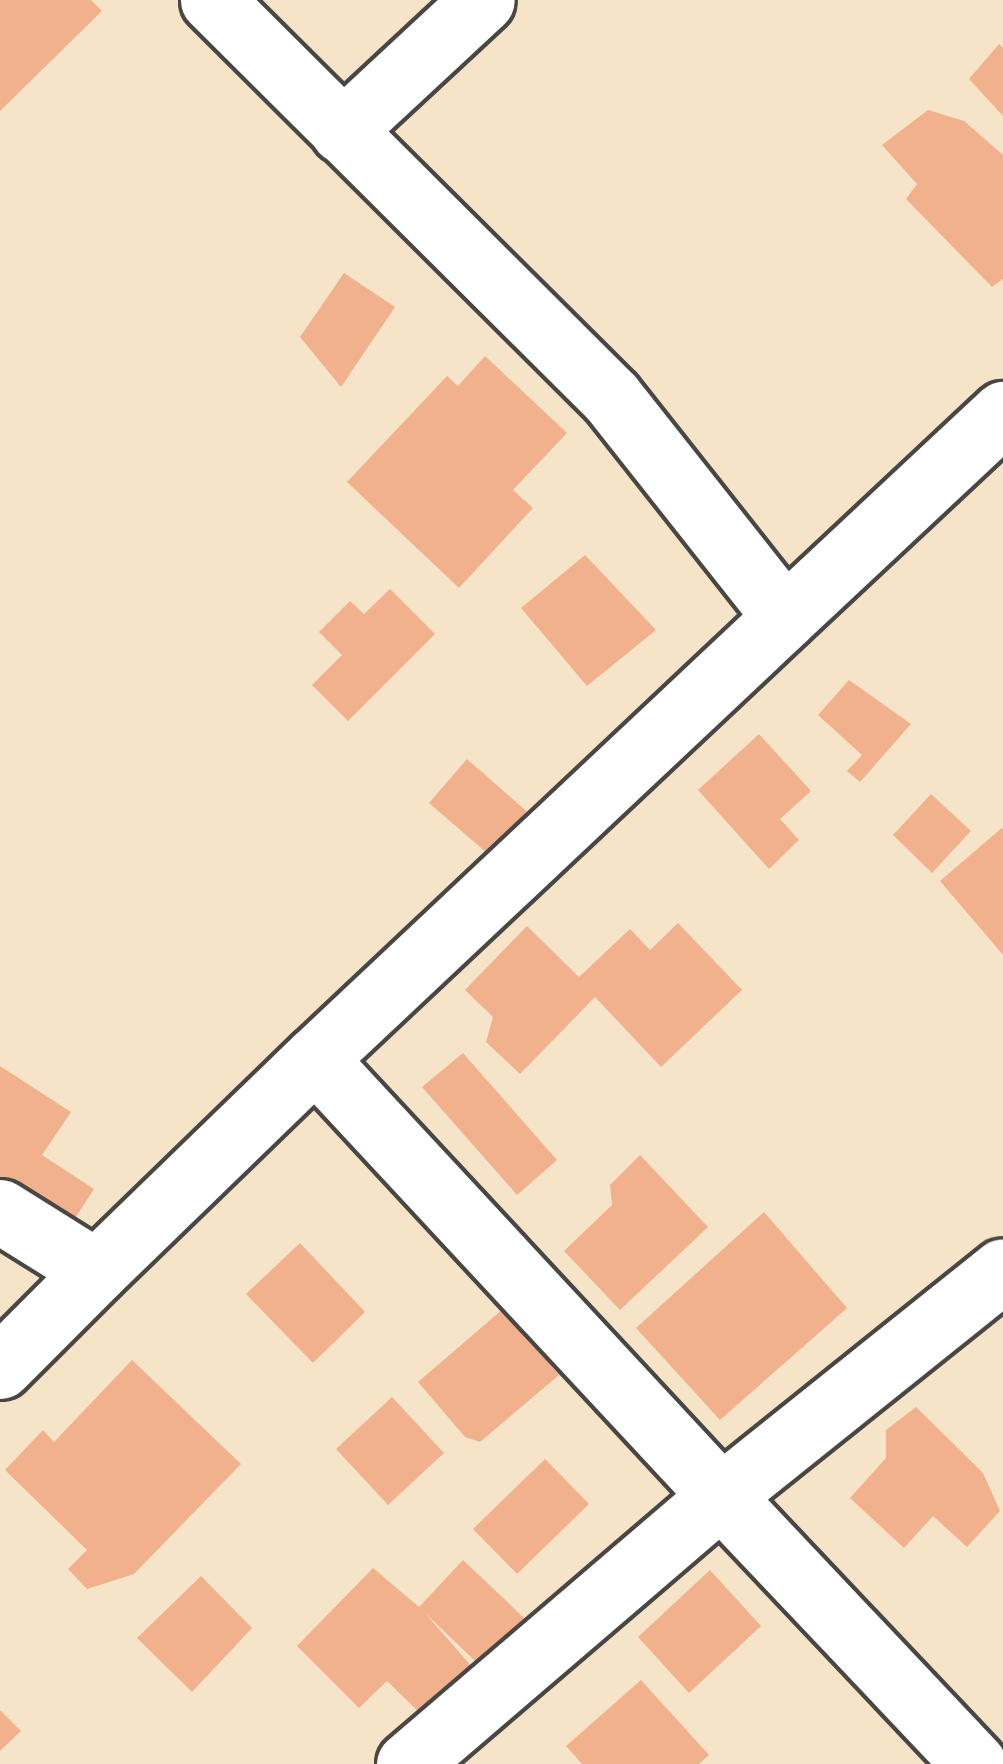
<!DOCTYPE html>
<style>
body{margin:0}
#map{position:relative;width:1003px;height:1764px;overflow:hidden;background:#f6e4c9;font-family:"Gochi Hand",sans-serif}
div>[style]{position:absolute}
.building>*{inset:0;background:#f2b18d}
.roads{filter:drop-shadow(3px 0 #494743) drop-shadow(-3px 0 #494743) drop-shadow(0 3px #494743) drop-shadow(0 -3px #494743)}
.street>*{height:63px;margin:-31.5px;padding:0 31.5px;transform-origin:31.5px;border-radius:31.5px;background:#fff}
span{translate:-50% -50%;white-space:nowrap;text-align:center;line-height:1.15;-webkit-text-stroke:9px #fcf5e5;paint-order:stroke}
</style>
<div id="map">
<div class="building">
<div style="clip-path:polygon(0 0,91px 0,102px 11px,0 111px)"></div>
<div style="clip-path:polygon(999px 44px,1003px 48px,1003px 116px,969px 79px)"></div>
<div style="clip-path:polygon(928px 110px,964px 121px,1003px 155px,1003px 279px,992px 287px,906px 199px,917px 184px,882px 145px)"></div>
<div style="clip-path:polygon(344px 273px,395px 307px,341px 387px,300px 337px)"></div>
<div style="clip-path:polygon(485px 356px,567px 433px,513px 490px,533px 508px,459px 588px,347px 482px,447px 376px,458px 386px)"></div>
<div style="clip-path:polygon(585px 555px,656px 630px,587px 686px,521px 608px)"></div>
<div style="clip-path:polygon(390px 589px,435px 634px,348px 721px,312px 685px,342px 655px,319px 632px,350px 601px,364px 614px)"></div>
<div style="clip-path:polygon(849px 680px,911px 724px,860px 782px,847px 771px,862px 755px,818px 715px)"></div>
<div style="clip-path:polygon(759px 734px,811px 791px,780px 819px,799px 840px,769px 869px,698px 790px)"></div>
<div style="clip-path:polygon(467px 759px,539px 822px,502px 866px,429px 803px)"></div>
<div style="clip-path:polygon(931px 794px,971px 831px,932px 873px,893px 835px)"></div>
<div style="clip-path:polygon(1003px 827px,1003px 955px,940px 881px)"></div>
<div style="clip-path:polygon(678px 923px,742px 990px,661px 1067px,595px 997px,520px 1074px,486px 1042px,493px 1017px,465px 990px,527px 926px,579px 977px,630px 929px,650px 950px)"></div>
<div style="clip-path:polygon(463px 1053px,557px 1160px,517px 1195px,422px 1087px)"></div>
<div style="clip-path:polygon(0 1066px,71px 1112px,42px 1155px,94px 1189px,63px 1237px,0 1201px)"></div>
<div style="clip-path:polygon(640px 1155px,708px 1227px,620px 1310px,564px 1251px,612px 1205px,610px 1185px)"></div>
<div style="clip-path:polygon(764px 1212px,847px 1308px,720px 1420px,636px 1328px)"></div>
<div style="clip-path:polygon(300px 1243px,365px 1312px,313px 1363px,246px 1294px)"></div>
<div style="clip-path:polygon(503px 1309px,559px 1375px,480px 1442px,465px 1437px,418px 1382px)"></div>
<div style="clip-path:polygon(132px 1360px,241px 1464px,134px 1574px,87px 1589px,68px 1569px,87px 1550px,5px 1470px,43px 1430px,54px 1442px)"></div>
<div style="clip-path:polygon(392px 1397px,444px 1453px,388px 1505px,336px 1449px)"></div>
<div style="clip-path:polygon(916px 1407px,983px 1473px,1000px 1511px,967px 1547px,933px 1516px,904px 1548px,850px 1498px,886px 1458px,886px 1430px)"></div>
<div style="clip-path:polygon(545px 1459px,589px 1504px,517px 1574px,473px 1529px)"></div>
<div style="clip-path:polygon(463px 1560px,542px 1635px,498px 1683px,425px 1613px,472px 1667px,423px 1716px,387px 1681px,359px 1708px,297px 1646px,373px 1568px,419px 1607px)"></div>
<div style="clip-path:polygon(710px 1570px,761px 1626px,689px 1693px,638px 1637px)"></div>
<div style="clip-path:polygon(201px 1576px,252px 1628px,192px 1692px,137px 1638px)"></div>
<div style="clip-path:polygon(641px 1680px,709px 1755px,699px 1764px,582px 1764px,566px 1746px)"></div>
<div style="clip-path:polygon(0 1710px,21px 1731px,0 1751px)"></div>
</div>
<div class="roads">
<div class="street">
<div style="left:212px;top:0;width:563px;rotate:44.86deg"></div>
<div style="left:611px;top:397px;width:280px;rotate:51.7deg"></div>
<div style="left:785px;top:617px;width:299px;rotate:-43.1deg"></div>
<div style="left:342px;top:131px;width:192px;rotate:-42.9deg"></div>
<div style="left:785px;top:617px;width:645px;rotate:136.76deg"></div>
<div style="left:315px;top:1059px;width:596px;rotate:47.11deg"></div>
<div style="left:721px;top:1496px;width:361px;rotate:-38.7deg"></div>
<div style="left:0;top:1211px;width:113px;rotate:32deg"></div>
<div style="left:96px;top:1271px;width:305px;rotate:-44.1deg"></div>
<div style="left:0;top:1367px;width:136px;rotate:-45deg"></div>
<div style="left:408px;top:1764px;width:412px;rotate:-40.6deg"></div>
<div style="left:721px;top:1496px;width:369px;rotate:46.6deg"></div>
</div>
</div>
</div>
